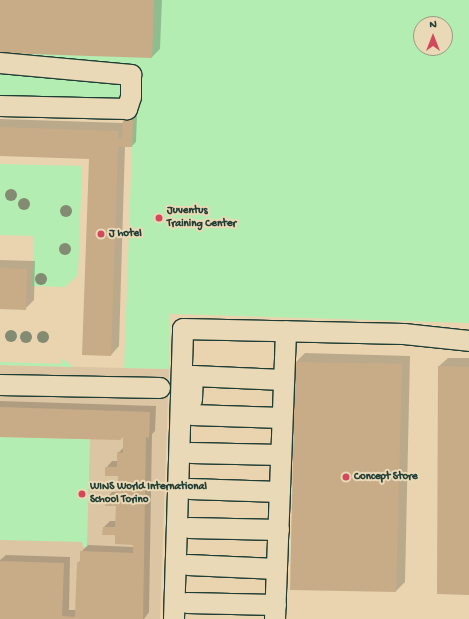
<!DOCTYPE html>
<style>
body{margin:0}
#map{position:relative;width:469px;height:619px;overflow:hidden;background:#ead4b0;font-family:"Gochi Hand",sans-serif}
div>[style]{position:absolute}
.built>*{inset:0;background:#dcc5a2}
.green>*{inset:0;background:#b4edb1}
.shadow>*{inset:0;background:#0003}
.building>*{inset:0;background:#c8ac88}
.roads{filter:drop-shadow(1px 0 #1f3d34) drop-shadow(-1px 0 #1f3d34) drop-shadow(0 1px #1f3d34) drop-shadow(0 -1px #1f3d34)}
.minor>*{height:20px;margin:-10px;padding:0 10px;transform-origin:10px;border-radius:10px;background:#ead9b6}
.trees>*{width:12px;height:12px;margin:-6px;border-radius:50%;background:#838b72}
.dots>*{width:11px;height:11px;translate:-50% -50%;box-sizing:border-box;border:2px solid #ead9b6;border-radius:50%}
span{translate:-50% -50%;white-space:nowrap;text-align:center;line-height:1.15;-webkit-text-stroke:4px #ead9b6;paint-order:stroke}
.poi-label{font-size:11px;color:#1f3d34;font-weight:700}
.left{translate:0 -50%;text-align:left}
.north{position:absolute;left:413px;top:16px;width:40px;height:40px;box-sizing:border-box;background:#ead9b6;border:1px solid #999b82;border-radius:50%;rotate:0deg;font-size:11px;font-weight:700;line-height:16px;text-align:center;color:#1f3d34}
.north::after{content:'';display:block;margin:auto;width:14px;height:18px;background:#d1495b;clip-path:polygon(50% 0,100% 100%,50% 72%,0 100%)}
</style>
<div id="map">
<div class="built">
<div style="clip-path:polygon(0 365px,169px 369px,160px 619px,0 619px)"></div>
</div>
<div class="green">
<div style="clip-path:polygon(evenodd,0 0,469px 0,469px 323px,169px 314px,169px 369px,124px 368px,133px 119px,0 115px,0 0,421px 24px,445px 24px,445px 48px,421px 48px,421px 24px)"></div>
<div style="clip-path:polygon(0 164px,82px 166px,78px 275px,65px 287px,32px 286px,34px 236px,0 235px)"></div>
<div style="clip-path:polygon(61px 358px,74px 367px,0 365px,0 362px,61px 364px)"></div>
<div style="clip-path:polygon(0 437px,90px 439px,87px 547px,83px 547px,82px 542px,0 540px)"></div>
</div>
<div class="shadow">
<div style="clip-path:polygon(0 0,162px 0,160px 49px,152px 57px,0 52px)"></div>
<div style="clip-path:polygon(128px 114px,137px 115px,136px 142px,132px 146px,125px 146px,119px 346px,111px 355px,90px 158px,0 155px,0 119px,124px 123px)"></div>
<div style="clip-path:polygon(0 260px,35px 261px,34px 300px,25px 309px,0 308px)"></div>
<div style="clip-path:polygon(305px 353px,410px 356px,405px 582px,396px 591px,291px 589px,296px 362px)"></div>
<div style="clip-path:polygon(448px 358px,469px 358px,469px 594px,439px 366px)"></div>
<div style="clip-path:polygon(0 401px,156px 406px,155px 431px,152px 434px,149px 612px,144px 619px,0 619px,0 547px,0 560px,6px 555px,70px 557px,69px 610px,76px 610px,78px 563px,81px 560px,81px 552px,88px 545px,134px 547px,134px 544px,104px 527px,110px 521px,117px 521px,117px 505px,106px 499px,112px 492px,119px 492px,119px 475px,106px 468px,112px 461px,118px 461px,118px 453px,124px 447px,124px 435px,0 436px)"></div>
</div>
<div class="building">
<div style="clip-path:polygon(0 0,154px 0,152px 58px,0 53px)"></div>
<div style="clip-path:polygon(123px 118px,133px 119px,132px 147px,118px 147px,111px 356px,82px 355px,89px 159px,0 156px,0 127px,118px 131px,118px 139px,122px 139px)"></div>
<div style="clip-path:polygon(0 268px,27px 269px,26px 310px,0 309px)"></div>
<div style="clip-path:polygon(295px 362px,402px 364px,396px 592px,290px 590px)"></div>
<div style="clip-path:polygon(438px 366px,469px 367px,469px 595px,437px 594px)"></div>
<div style="clip-path:polygon(0 407px,150px 412px,149px 438px,146px 437px,143px 619px,0 619px,0 561px,64px 563px,62px 616px,75px 617px,77px 562px,80px 563px,80px 551px,133px 553px,133px 545px,115px 544px,115px 535px,102px 535px,103px 527px,115px 527px,116px 506px,105px 506px,105px 498px,117px 499px,118px 476px,105px 476px,105px 467px,117px 467px,117px 452px,123px 453px,123px 437px,120px 440px,0 437px)"></div>
</div>
<div class="roads">
<div class="minor">
<div style="left:0;top:63px;width:132px;rotate:5.2deg"></div>
<div style="left:131px;top:75px;width:22px;rotate:90deg"></div>
<div style="left:131px;top:97px;width:13px;rotate:108deg"></div>
<div style="left:127px;top:109px;width:127px;rotate:-178.6deg"></div>
<div style="left:0;top:385px;width:160px;rotate:1.1deg"></div>
<div style="left:192px;top:400px;width:24px;rotate:-88deg"></div>
<div style="left:193px;top:376px;width:90px;rotate:2.5deg"></div>
<div style="left:192px;top:415px;width:90px;rotate:1.9deg"></div>
<div style="left:191px;top:453px;width:90px;rotate:1.3deg"></div>
<div style="left:190px;top:489px;width:90px;rotate:1.9deg"></div>
<div style="left:189px;top:528px;width:90px;rotate:1.3deg"></div>
<div style="left:188px;top:565px;width:89px;rotate:2.6deg"></div>
<div style="left:187px;top:603px;width:89px;rotate:1.3deg"></div>
<div style="left:174px;top:619px;width:290px;rotate:-88.2deg"></div>
<div style="left:183px;top:329px;width:221px;rotate:1.3deg"></div>
<div style="left:404px;top:334px;width:65px;rotate:6.1deg"></div>
<div style="left:275px;top:619px;width:288px;rotate:-87.8deg"></div>
</div>
</div>
<div class="trees">
<div style="left:11px;top:195px"></div>
<div style="left:24px;top:204px"></div>
<div style="left:66px;top:211px"></div>
<div style="left:65px;top:249px"></div>
<div style="left:41px;top:279px"></div>
<div style="left:11px;top:336px"></div>
<div style="left:26px;top:337px"></div>
<div style="left:43px;top:337px"></div>
</div>
<div class="dots">
<div style="left:159px;top:218px;background:#d1495b"></div>
<div style="left:101px;top:234px;background:#d1495b"></div>
<div style="left:346px;top:477px;background:#d1495b"></div>
<div style="left:82px;top:494px;background:#d1495b"></div>
</div>
<div class="poi-label">
<span class="left" style="left:167px;top:218px">Juventus<br>Training Center</span>
<span class="left" style="left:109px;top:234px">J hotel</span>
<span class="left" style="left:354px;top:477px">Concept Store</span>
<span class="left" style="left:90px;top:494px">WINS World International<br>School Torino</span>
</div>
<div class="north">N</div>
</div>
